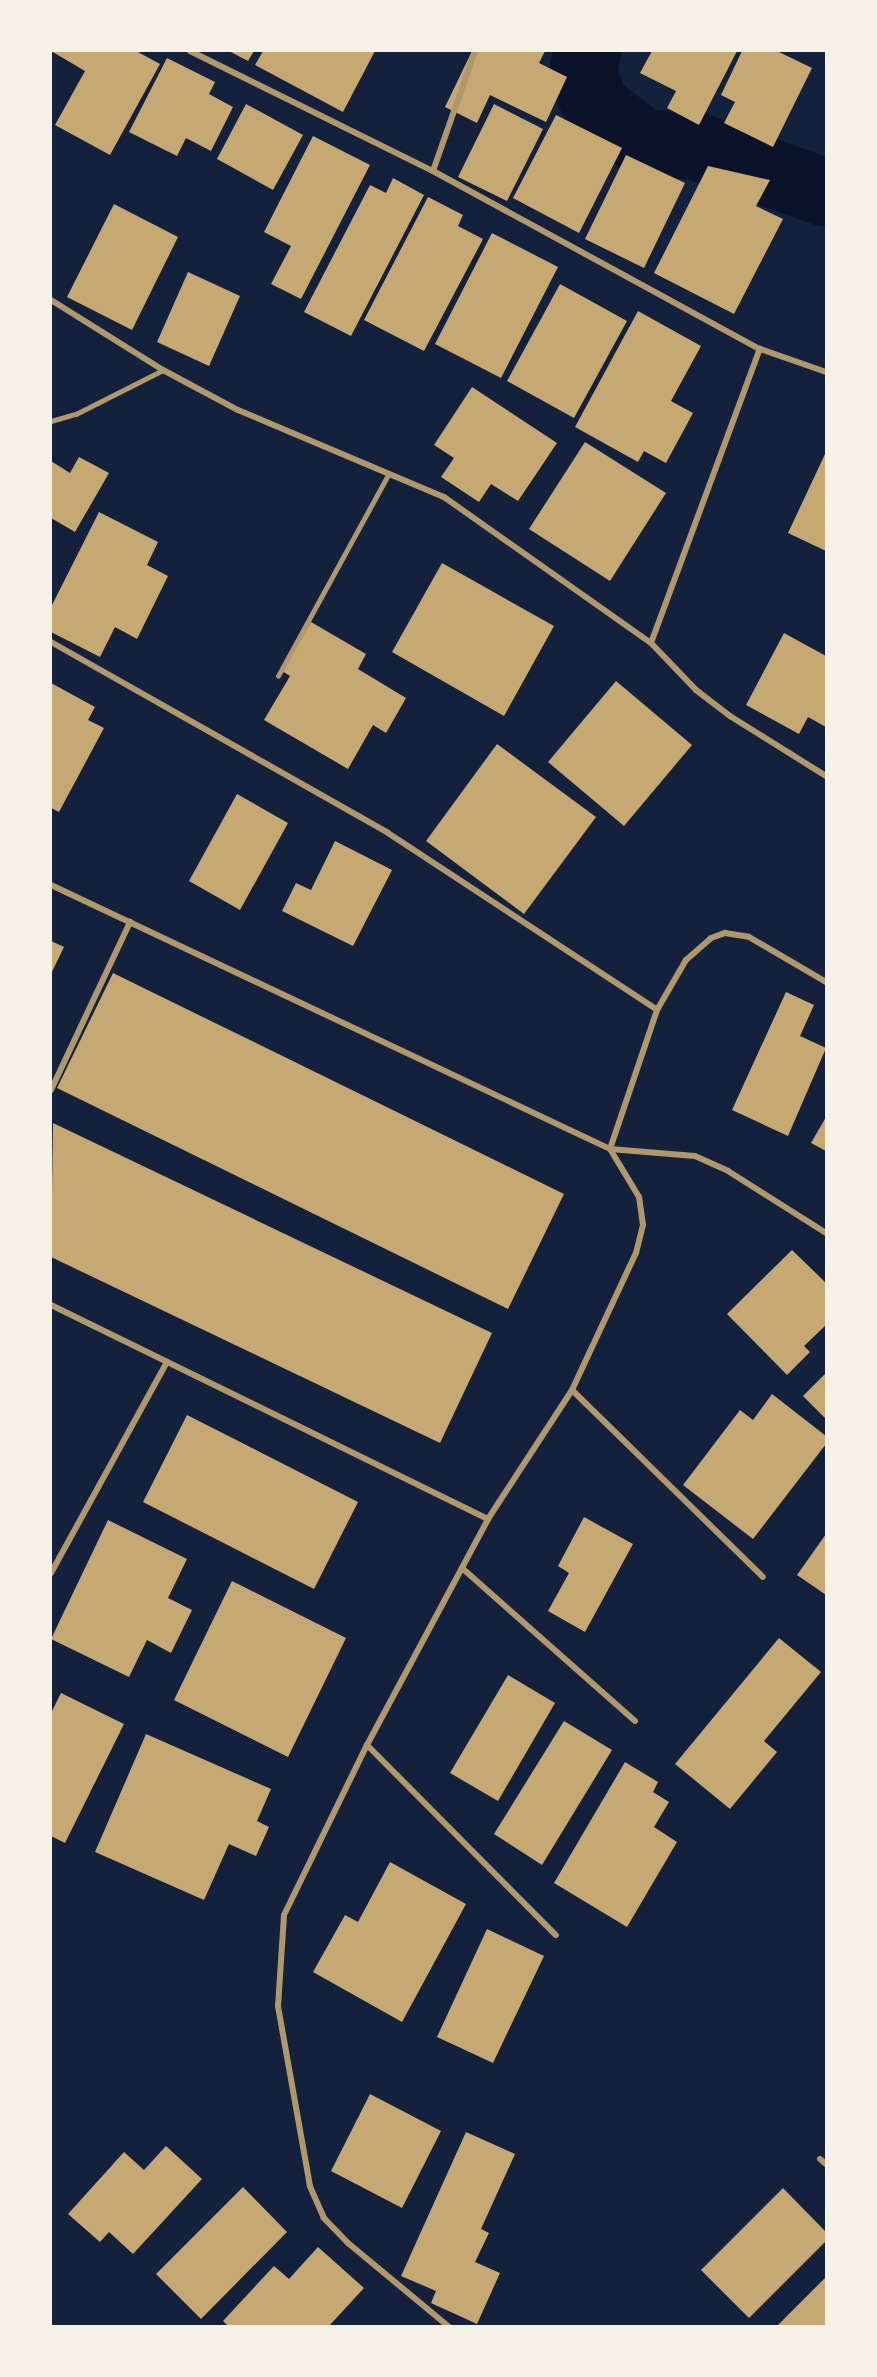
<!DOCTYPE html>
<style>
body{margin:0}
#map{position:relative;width:877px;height:2377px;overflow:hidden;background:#14213d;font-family:Georgia,serif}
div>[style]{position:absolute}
.river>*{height:68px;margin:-34px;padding:0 34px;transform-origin:34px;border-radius:34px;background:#0b132b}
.building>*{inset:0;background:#c6a872}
.service>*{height:4.5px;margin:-2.25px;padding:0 2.25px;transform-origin:2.25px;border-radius:2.25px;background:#b1986c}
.minor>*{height:6px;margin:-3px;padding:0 3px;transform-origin:3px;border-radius:3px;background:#b1986c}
span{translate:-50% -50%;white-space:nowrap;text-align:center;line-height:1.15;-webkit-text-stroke:5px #f6f1e7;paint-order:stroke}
.frame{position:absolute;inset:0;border:52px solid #f6f1e7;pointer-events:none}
</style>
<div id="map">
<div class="river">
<div style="left:587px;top:51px;width:26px;rotate:99deg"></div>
<div style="left:583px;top:77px;width:34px;rotate:66deg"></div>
<div style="left:597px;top:108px;width:60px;rotate:36.9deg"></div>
<div style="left:645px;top:144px;width:48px;rotate:1.2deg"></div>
<div style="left:693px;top:145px;width:141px;rotate:19.8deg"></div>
</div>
<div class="building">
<div style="clip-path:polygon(51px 51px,136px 51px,160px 64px,110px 155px,55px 125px,85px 71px)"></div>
<div style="clip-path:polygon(229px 51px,254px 51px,248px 61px)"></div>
<div style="clip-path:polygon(263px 51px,375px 51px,343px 112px,255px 65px)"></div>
<div style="clip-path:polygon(472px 51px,545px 51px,539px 63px,567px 77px,546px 122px,490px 95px,477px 123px,445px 107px)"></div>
<div style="clip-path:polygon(652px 51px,737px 51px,699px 125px,667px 108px,676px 91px,640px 73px)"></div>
<div style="clip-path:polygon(742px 51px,777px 51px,812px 68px,773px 147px,724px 123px,735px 102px,721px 95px)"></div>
<div style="clip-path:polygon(167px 58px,215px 82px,209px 94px,233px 107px,211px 151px,186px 138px,177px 156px,129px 132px)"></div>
<div style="clip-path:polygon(246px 104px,303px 135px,273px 190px,217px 159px)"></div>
<div style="clip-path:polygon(494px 104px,543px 129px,507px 201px,458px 177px)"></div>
<div style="clip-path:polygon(556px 115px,622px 148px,579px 233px,513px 198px)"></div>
<div style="clip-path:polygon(313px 136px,370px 165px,301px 299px,271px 284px,291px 246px,264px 232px)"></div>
<div style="clip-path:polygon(626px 155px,685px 183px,644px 268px,585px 239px)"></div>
<div style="clip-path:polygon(708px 166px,770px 180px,756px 206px,783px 219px,734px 314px,654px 273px)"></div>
<div style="clip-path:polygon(393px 178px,424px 195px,351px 336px,304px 312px,370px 185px,386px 193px)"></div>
<div style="clip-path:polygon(428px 197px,463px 215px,458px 226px,483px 239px,424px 351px,364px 320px)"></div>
<div style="clip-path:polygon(114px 204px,178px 237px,132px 330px,67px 297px)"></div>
<div style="clip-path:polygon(492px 233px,558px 267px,501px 378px,435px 344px)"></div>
<div style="clip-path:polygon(188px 272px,240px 296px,209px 366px,157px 342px)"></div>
<div style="clip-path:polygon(560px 284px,627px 321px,574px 418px,507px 381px)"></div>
<div style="clip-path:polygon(638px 311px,701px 346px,671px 401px,693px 413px,666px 463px,644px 451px,638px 462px,575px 427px)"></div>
<div style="clip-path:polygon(472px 387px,557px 443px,518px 501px,491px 484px,479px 502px,441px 477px,454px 458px,434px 445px)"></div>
<div style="clip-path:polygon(585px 442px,666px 493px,610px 581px,529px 529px)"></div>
<div style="clip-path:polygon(826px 452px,826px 551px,788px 533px)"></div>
<div style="clip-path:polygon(79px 457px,109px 473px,75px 532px,51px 518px,51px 461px,70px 473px)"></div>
<div style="clip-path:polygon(99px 512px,158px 542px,147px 565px,168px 576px,137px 639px,115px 627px,100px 657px,51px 632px,51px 607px)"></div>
<div style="clip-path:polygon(442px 563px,554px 626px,504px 716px,392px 652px)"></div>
<div style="clip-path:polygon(311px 622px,366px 654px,358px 669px,406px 698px,386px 733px,373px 725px,348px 769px,264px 720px,290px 676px,282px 671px)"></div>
<div style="clip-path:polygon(784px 633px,826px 656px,826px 727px,808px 717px,799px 734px,746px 705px)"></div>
<div style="clip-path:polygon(616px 681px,692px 745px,624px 826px,548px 762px)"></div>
<div style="clip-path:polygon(51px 683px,95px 707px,88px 720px,104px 728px,59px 812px,51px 808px)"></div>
<div style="clip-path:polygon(497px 744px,596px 817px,524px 914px,426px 841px)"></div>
<div style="clip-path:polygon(237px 794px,288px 823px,240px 910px,189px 881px)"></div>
<div style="clip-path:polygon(335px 841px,392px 870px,353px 946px,282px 911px,296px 883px,311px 890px)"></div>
<div style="clip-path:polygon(51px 941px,64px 947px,51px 974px)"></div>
<div style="clip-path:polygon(113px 973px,564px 1194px,508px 1309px,57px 1088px)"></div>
<div style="clip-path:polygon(786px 992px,814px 1005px,800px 1036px,826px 1048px,788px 1136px,732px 1110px)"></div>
<div style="clip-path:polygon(826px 1117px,826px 1151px,811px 1143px)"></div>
<div style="clip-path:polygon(53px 1123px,492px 1333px,440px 1443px,51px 1257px)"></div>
<div style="clip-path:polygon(792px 1250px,826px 1283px,826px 1325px,804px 1346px,810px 1352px,787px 1375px,727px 1314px)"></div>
<div style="clip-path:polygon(826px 1373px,826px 1419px,803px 1396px)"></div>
<div style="clip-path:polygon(772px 1394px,826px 1436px,826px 1444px,753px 1539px,683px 1485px,740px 1410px,753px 1420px)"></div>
<div style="clip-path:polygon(187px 1415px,358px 1502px,314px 1589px,143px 1502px)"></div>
<div style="clip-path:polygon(584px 1517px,633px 1544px,585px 1632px,548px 1611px,569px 1573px,558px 1566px)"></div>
<div style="clip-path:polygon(108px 1520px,187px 1559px,168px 1598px,192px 1610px,171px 1653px,147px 1640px,129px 1677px,51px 1639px)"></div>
<div style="clip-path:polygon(826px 1534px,826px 1595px,797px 1575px)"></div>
<div style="clip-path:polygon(232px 1581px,346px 1638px,288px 1757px,174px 1700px)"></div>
<div style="clip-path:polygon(779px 1638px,821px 1672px,764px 1741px,777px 1752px,730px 1809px,675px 1764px)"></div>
<div style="clip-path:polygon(508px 1675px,555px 1703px,498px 1801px,450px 1773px)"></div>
<div style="clip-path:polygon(61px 1693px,124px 1724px,65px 1843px,51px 1836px,51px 1713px)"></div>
<div style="clip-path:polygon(564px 1721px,612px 1750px,542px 1865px,494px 1834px)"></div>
<div style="clip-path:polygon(146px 1734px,271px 1789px,257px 1821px,269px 1827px,256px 1856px,229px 1844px,204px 1900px,95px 1852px)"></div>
<div style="clip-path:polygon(625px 1762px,658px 1782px,653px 1792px,669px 1802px,654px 1827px,677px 1842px,627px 1927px,554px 1883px)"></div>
<div style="clip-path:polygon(390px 1862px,466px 1904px,402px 2022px,313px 1972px,345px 1915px,358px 1922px)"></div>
<div style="clip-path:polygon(487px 1929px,544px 1956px,493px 2063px,437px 2037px)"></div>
<div style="clip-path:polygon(370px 2094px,441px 2131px,402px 2208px,331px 2171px)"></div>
<div style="clip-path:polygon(466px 2132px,515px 2154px,481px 2229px,489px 2233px,475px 2262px,500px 2273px,477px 2324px,431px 2303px,436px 2291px,401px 2276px)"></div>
<div style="clip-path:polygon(166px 2146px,202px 2179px,133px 2254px,109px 2232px,100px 2242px,68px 2214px,124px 2152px,144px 2170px)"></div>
<div style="clip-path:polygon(243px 2187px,287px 2232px,201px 2319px,156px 2274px)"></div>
<div style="clip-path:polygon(783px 2188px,826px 2232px,826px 2241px,749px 2318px,701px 2270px)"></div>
<div style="clip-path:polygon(318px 2247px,364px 2288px,329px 2326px,228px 2326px,223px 2321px,274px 2266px,289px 2279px)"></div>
<div style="clip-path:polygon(826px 2277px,826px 2326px,777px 2326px)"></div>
</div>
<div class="service">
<div style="left:51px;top:421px;width:26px;rotate:-16deg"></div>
<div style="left:76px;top:414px;width:97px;rotate:-26.8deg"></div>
<div style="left:278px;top:676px;width:229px;rotate:-61.3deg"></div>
</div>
<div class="minor">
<div style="left:190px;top:51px;width:271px;rotate:26.3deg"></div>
<div style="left:433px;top:171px;width:372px;rotate:28.6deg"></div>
<div style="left:760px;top:349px;width:70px;rotate:19.2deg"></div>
<div style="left:433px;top:171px;width:127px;rotate:-70.7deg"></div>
<div style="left:51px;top:300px;width:132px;rotate:32deg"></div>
<div style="left:163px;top:370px;width:85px;rotate:28.1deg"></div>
<div style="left:238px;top:410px;width:224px;rotate:22.9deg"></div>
<div style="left:444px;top:497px;width:253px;rotate:35.2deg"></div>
<div style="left:651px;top:643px;width:65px;rotate:46.2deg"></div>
<div style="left:696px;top:690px;width:43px;rotate:37.4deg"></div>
<div style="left:730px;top:716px;width:113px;rotate:32deg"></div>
<div style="left:51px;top:642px;width:387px;rotate:29.5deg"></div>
<div style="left:388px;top:833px;width:322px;rotate:33.3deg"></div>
<div style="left:651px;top:643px;width:314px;rotate:-69.7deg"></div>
<div style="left:51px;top:885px;width:618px;rotate:25.28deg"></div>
<div style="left:610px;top:1149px;width:85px;rotate:4.7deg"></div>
<div style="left:695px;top:1156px;width:36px;rotate:24deg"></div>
<div style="left:728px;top:1171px;width:116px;rotate:32.3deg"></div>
<div style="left:51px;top:1090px;width:186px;rotate:-64.8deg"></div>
<div style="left:51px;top:1305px;width:487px;rotate:26.1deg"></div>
<div style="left:572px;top:1390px;width:267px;rotate:44.4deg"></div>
<div style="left:462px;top:1568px;width:231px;rotate:41.5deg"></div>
<div style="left:51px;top:1573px;width:241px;rotate:-61.2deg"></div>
<div style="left:367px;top:1745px;width:268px;rotate:45.2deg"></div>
<div style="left:820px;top:2159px;width:8px;rotate:40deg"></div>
<div style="left:448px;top:2326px;width:130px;rotate:-140.3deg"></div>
<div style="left:348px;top:2243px;width:35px;rotate:-134deg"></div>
<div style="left:324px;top:2218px;width:35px;rotate:-114deg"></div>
<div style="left:310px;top:2186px;width:183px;rotate:-100.1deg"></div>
<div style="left:278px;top:2006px;width:91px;rotate:-86.2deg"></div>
<div style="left:284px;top:1915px;width:189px;rotate:-64deg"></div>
<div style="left:367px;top:1745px;width:256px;rotate:-61.8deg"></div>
<div style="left:488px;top:1519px;width:154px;rotate:-56.9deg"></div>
<div style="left:572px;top:1390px;width:151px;rotate:-65deg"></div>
<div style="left:636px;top:1253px;width:29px;rotate:-76deg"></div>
<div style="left:643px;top:1225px;width:28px;rotate:-98deg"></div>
<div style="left:639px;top:1197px;width:56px;rotate:-121.1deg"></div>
<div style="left:610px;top:1149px;width:147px;rotate:-71.3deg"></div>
<div style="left:657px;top:1010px;width:58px;rotate:-59.9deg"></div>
<div style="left:686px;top:960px;width:33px;rotate:-41deg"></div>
<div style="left:711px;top:938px;width:15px;rotate:-20deg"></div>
<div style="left:725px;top:933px;width:24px;rotate:9deg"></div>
<div style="left:749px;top:937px;width:89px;rotate:30.3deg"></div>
</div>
<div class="frame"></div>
</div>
